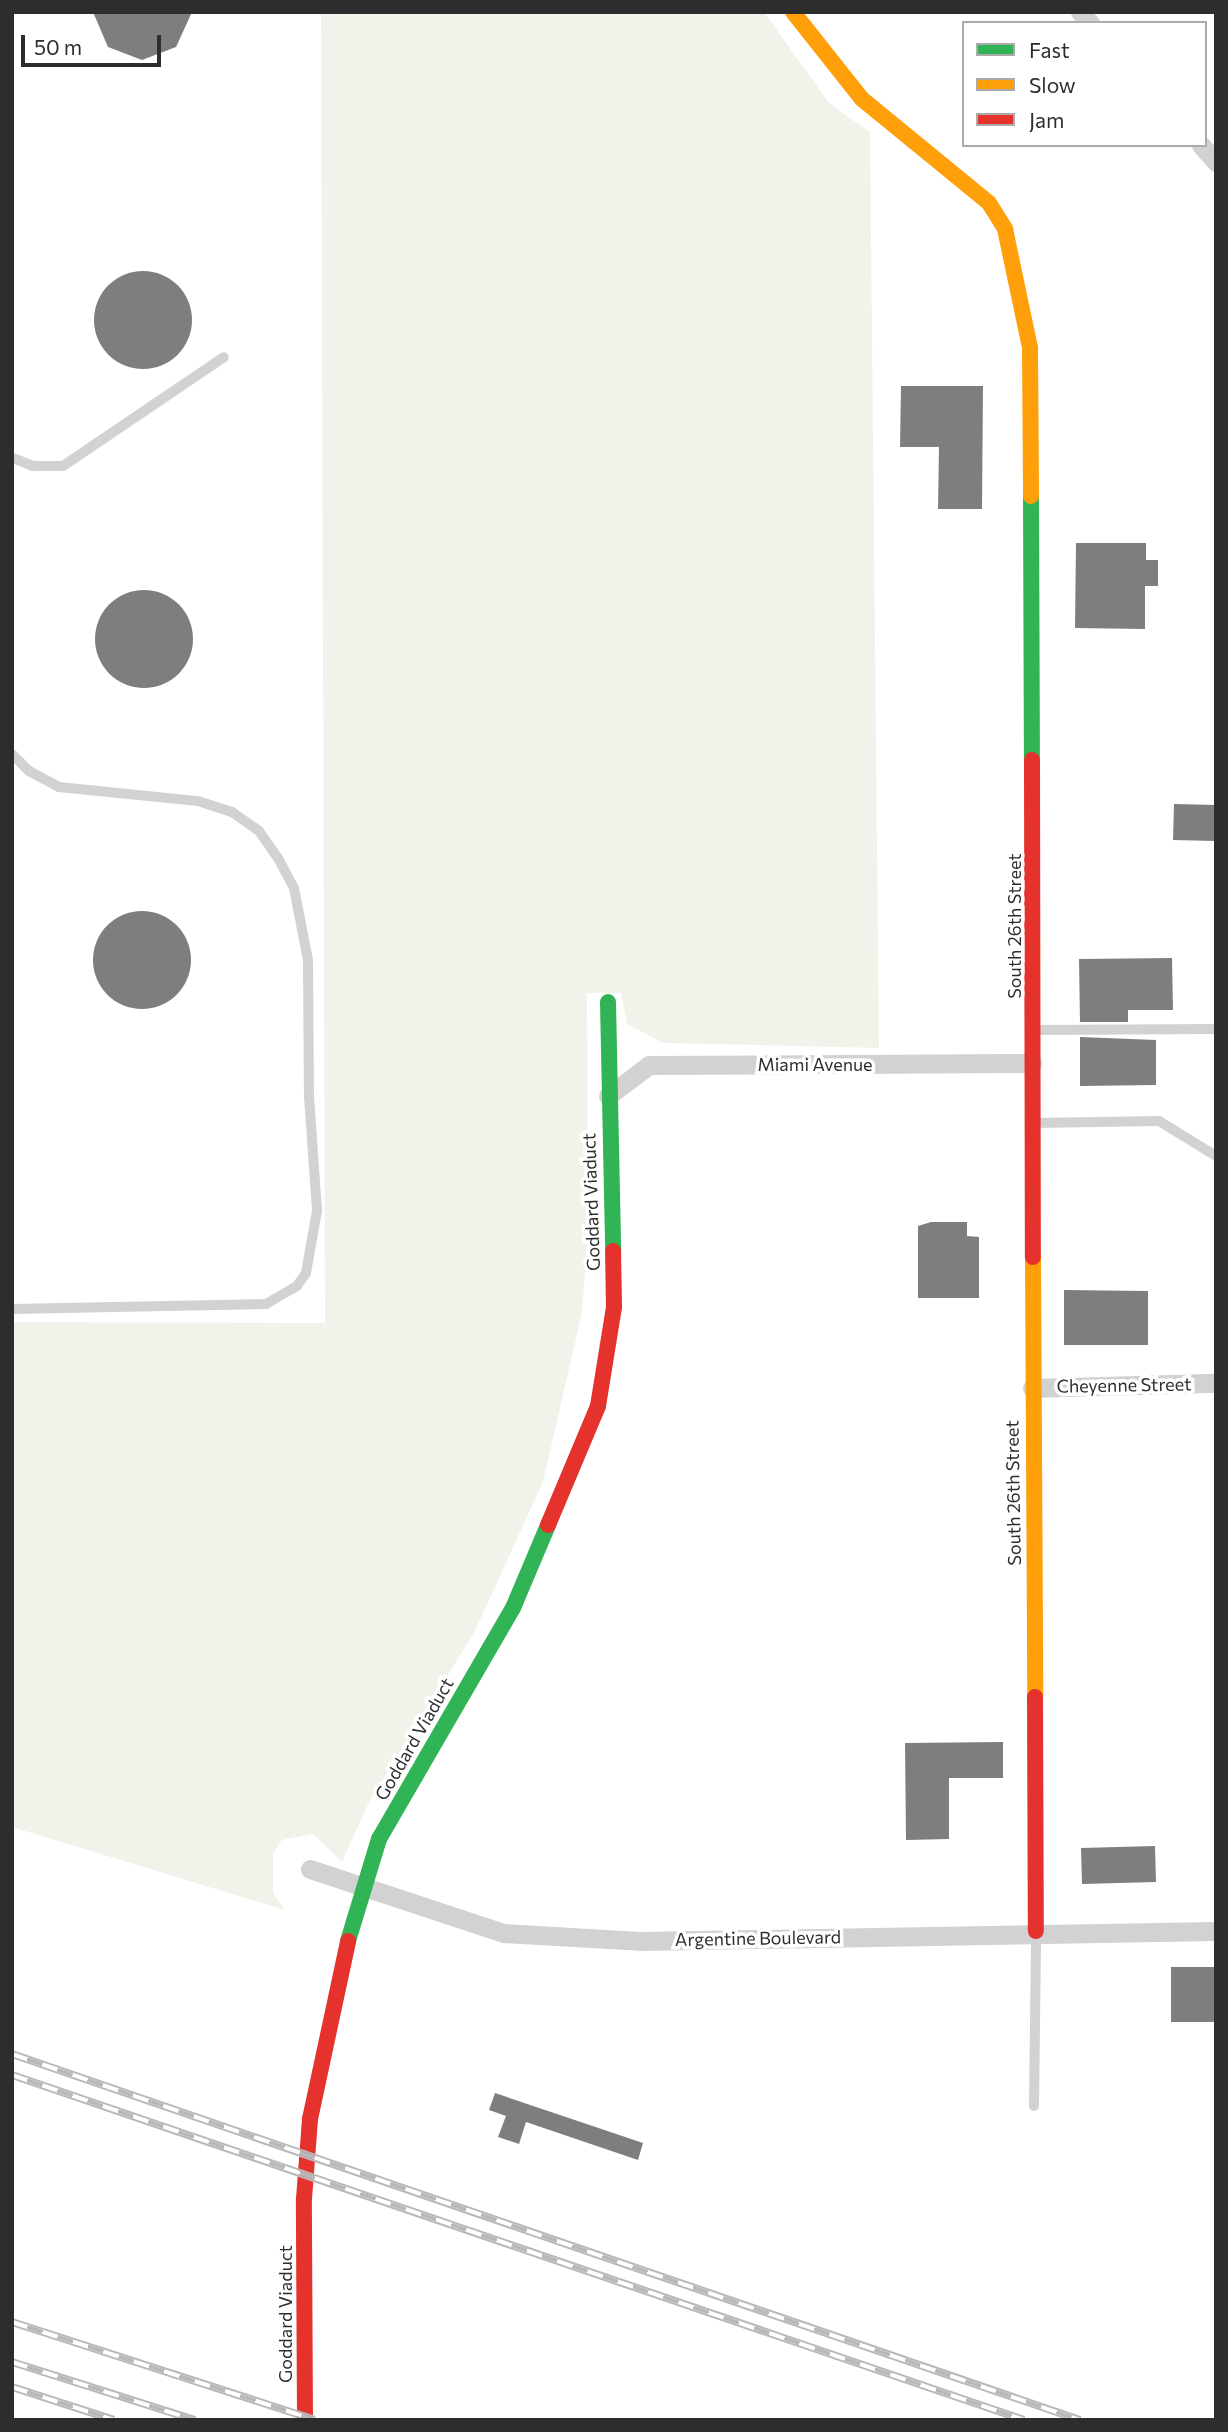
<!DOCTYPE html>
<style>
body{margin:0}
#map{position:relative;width:1228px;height:2432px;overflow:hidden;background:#fff;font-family:Commissioner,sans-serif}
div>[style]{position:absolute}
.green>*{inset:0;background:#f1f3eb}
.building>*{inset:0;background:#7e7e7e}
.round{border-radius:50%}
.lane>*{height:10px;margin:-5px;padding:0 5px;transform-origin:5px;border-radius:5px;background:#d2d2d2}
.street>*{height:19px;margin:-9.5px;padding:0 9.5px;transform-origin:9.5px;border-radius:9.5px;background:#d2d2d2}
.fast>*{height:16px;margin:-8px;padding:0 8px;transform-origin:8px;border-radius:8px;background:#30b455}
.slow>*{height:16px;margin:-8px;padding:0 8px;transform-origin:8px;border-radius:8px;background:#ff9f0a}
.jam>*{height:16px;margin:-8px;padding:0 8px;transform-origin:8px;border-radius:8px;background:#e5322d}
.rail>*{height:8px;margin-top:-4px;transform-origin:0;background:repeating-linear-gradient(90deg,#fff 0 16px,#b9b9b9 0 32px);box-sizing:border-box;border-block:2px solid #b9b9b9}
span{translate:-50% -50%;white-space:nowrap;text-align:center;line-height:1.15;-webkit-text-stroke:7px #fff;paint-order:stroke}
.street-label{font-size:18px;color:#2d2d2d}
.frame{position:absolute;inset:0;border:14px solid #2d2d2d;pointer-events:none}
.legend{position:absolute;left:962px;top:21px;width:245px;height:126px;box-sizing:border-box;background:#fff;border:2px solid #ababab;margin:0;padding:9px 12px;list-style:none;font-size:21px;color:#2d2d2d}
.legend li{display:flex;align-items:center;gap:14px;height:35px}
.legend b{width:35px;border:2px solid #ababab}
.scale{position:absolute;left:21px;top:35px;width:140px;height:32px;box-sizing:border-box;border:4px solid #2d2d2d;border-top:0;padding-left:9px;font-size:21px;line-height:24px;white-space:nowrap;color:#2d2d2d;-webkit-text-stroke:5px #fff;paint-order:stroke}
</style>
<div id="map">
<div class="green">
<div style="clip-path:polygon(321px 12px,764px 12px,829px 103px,870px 132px,879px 1048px,663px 1043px,627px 1024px,621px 993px,587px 993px,588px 1234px,582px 1312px,543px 1482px,474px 1633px,370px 1800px,342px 1862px,313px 1834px,282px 1840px,273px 1853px,273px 1893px,285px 1910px,12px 1827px,12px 1322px,325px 1323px)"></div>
</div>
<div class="building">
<div style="clip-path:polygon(93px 12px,192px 12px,176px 47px,142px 60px,108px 47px)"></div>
<div class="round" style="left:94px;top:271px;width:98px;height:98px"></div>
<div style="clip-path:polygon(901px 386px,983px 386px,982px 509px,938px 509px,939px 447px,900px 447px)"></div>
<div style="clip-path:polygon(1076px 543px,1146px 543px,1146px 560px,1158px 560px,1158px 586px,1145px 586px,1145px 629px,1075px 628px)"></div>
<div class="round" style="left:95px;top:590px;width:98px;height:98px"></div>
<div style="clip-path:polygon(1174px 804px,1216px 805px,1216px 841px,1173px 840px)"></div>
<div class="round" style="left:93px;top:911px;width:98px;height:98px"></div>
<div style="clip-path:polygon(1172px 958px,1173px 1010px,1128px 1010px,1128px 1022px,1080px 1022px,1079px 959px)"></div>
<div style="clip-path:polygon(1080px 1037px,1156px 1040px,1156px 1085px,1080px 1086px)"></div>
<div style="clip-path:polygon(931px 1222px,967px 1222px,967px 1236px,979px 1237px,979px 1298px,918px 1298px,918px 1226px)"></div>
<div style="clip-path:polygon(1064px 1290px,1148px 1291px,1148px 1345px,1064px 1345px)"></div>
<div style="clip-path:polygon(1003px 1742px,1003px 1778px,949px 1778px,949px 1839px,906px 1840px,905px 1743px)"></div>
<div style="clip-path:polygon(1155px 1846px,1156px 1882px,1082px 1884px,1081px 1848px)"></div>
<div style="clip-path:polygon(1171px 1967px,1216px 1967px,1216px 2022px,1171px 2022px)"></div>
<div style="clip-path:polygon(495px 2093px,643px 2143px,638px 2160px,526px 2122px,519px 2144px,498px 2137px,506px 2116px,489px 2110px)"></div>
</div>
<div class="lane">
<div style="left:13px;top:458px;width:22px;rotate:22deg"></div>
<div style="left:33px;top:466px;width:30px"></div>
<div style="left:63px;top:466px;width:194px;rotate:-34.1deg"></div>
<div style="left:12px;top:754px;width:24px;rotate:45deg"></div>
<div style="left:29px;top:771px;width:34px;rotate:28deg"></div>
<div style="left:59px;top:787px;width:140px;rotate:5.8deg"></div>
<div style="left:198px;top:801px;width:36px;rotate:18deg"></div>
<div style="left:232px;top:812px;width:33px;rotate:35deg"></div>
<div style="left:259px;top:831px;width:33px;rotate:55deg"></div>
<div style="left:278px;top:858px;width:34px;rotate:62deg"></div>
<div style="left:294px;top:888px;width:73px;rotate:79deg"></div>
<div style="left:308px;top:960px;width:136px;rotate:89.6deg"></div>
<div style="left:309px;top:1096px;width:115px;rotate:86deg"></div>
<div style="left:317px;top:1211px;width:63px;rotate:100.1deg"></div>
<div style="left:306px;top:1273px;width:16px;rotate:125deg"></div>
<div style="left:297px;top:1286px;width:36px;rotate:150deg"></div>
<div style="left:266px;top:1304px;width:254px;rotate:178.9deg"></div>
<div style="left:1033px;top:1030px;width:183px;rotate:-0.3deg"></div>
<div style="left:1034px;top:1123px;width:125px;rotate:-0.9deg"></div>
<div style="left:1159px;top:1121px;width:67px;rotate:31.6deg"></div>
<div style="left:1034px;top:2106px;width:174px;rotate:-89.3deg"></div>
</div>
<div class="street">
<div style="left:1080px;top:12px;width:15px;rotate:48deg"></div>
<div style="left:1201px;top:145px;width:23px;rotate:49deg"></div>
<div style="left:608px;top:1096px;width:51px;rotate:-37.1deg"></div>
<div style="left:649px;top:1065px;width:383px;rotate:-0.3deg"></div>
<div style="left:1032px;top:1388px;width:184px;rotate:-1.6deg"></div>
<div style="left:310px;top:1869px;width:203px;rotate:18.3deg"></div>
<div style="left:503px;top:1933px;width:137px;rotate:3.3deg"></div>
<div style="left:640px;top:1941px;width:576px;rotate:-0.99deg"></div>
</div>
<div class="fast">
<div style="left:1031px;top:496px;width:264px;rotate:89.8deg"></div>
<div style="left:608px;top:1002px;width:249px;rotate:88.8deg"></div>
<div style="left:348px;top:1941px;width:107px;rotate:-73.1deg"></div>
<div style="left:379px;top:1839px;width:267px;rotate:-59.9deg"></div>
<div style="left:513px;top:1608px;width:90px;rotate:-67.1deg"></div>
</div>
<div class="slow">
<div style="left:793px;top:12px;width:111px;rotate:51.6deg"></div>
<div style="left:862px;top:99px;width:164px;rotate:39.3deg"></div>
<div style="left:989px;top:203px;width:31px;rotate:58deg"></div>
<div style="left:1005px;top:229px;width:122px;rotate:78.1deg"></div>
<div style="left:1030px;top:348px;width:148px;rotate:89.6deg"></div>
<div style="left:1033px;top:1257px;width:440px;rotate:89.7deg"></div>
</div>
<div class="jam">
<div style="left:1032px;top:760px;width:497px;rotate:89.9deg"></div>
<div style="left:548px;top:1525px;width:129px;rotate:-67.2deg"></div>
<div style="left:598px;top:1406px;width:100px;rotate:-80.8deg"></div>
<div style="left:614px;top:1307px;width:56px;rotate:-91deg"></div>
<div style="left:1035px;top:1697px;width:234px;rotate:89.8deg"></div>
<div style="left:305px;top:2420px;width:221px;rotate:-90.3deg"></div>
<div style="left:304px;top:2199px;width:80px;rotate:-85.7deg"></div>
<div style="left:310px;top:2119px;width:182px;rotate:-77.9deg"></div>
</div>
<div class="rail">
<div style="left:12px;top:2054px;width:1129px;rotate:18.92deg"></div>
<div style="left:12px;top:2075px;width:1069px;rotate:18.82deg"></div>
<div style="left:12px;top:2322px;width:318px;rotate:17.9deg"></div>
<div style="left:12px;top:2362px;width:192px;rotate:17.6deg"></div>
<div style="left:12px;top:2387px;width:107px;rotate:17.9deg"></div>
</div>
<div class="street-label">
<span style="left:1014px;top:926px;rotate:-90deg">South 26th Street</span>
<span style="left:815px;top:1064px">Miami Avenue</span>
<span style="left:591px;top:1202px;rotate:-92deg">Goddard Viaduct</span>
<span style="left:1124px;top:1385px;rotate:-1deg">Cheyenne Street</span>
<span style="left:1013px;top:1493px;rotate:-91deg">South 26th Street</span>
<span style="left:414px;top:1739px;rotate:-60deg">Goddard Viaduct</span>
<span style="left:758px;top:1938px;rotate:-1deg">Argentine Boulevard</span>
<span style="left:285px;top:2314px;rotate:-90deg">Goddard Viaduct</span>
</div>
<div class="frame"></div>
<ul class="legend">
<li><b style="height:9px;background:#30b455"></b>Fast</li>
<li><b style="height:9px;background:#ff9f0a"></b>Slow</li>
<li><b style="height:9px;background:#e5322d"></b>Jam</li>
</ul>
<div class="scale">50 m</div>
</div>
